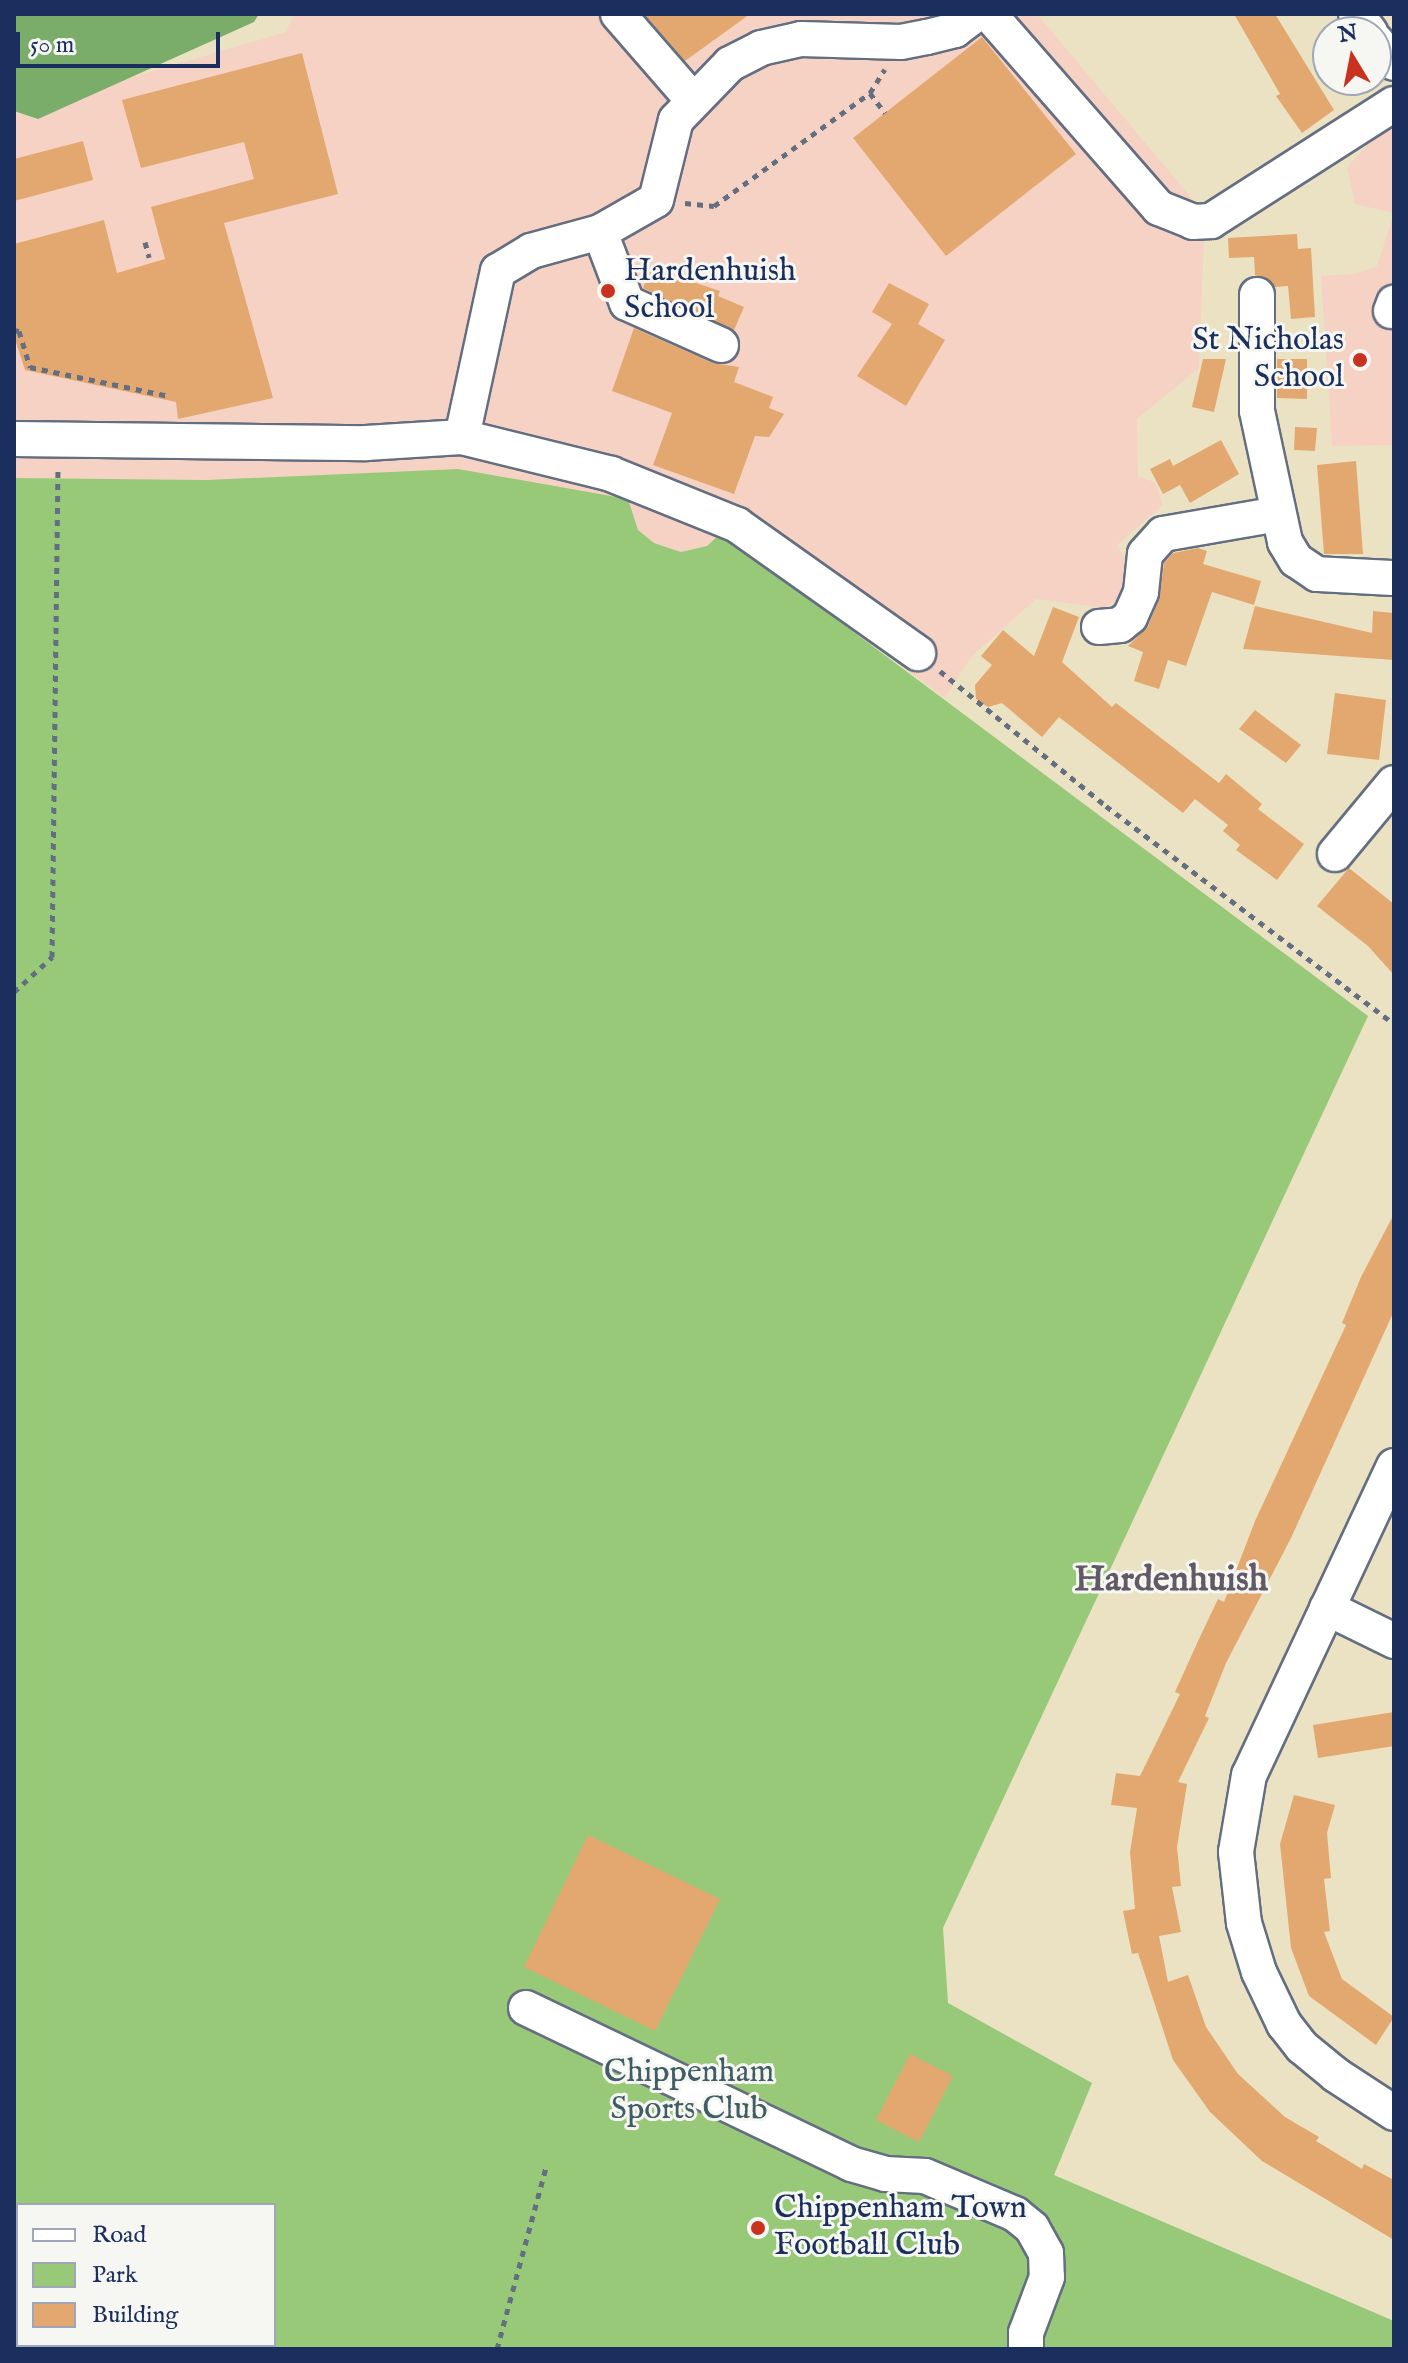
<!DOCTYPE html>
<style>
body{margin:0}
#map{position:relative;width:1408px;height:2363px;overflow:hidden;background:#ebe2c3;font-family:"IM FELL English",serif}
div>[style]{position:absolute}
.built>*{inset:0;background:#f6d2c5}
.green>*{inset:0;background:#98c979}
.forest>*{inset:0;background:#7aad69}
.building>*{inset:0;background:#e3a86f}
.path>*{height:5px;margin-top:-2.5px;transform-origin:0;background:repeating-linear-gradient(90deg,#646e81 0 6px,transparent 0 12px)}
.roads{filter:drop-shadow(2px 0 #646e81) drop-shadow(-2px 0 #646e81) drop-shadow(0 2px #646e81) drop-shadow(0 -2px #646e81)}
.minor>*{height:34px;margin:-17px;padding:0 17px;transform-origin:17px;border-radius:17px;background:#fff}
.dots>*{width:22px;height:22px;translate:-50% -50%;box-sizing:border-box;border:4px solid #f6f6f2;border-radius:50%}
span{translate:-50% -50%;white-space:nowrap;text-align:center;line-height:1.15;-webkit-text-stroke:6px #f6f6f2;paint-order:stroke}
.poi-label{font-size:32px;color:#1b2f5e}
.left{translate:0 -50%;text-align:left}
.right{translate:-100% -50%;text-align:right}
.park-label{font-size:32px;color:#405d66}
.quarter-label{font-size:36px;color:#615964;font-weight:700}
.frame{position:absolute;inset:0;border:16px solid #1b2f5e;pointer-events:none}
.legend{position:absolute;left:16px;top:2203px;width:260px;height:144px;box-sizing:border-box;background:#f6f6f2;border:2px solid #9ea6b7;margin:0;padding:10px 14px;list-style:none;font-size:24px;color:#1b2f5e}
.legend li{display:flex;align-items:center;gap:16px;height:40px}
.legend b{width:40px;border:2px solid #9ea6b7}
.north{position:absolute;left:1312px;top:16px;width:80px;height:80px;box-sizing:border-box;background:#f6f6f2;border:2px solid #9ea6b7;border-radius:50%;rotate:350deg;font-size:22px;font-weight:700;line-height:32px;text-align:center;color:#1b2f5e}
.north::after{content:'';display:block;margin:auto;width:28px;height:36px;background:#c8321e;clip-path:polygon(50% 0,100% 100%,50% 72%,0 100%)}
.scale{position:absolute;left:16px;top:32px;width:204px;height:36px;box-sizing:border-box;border:4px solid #1b2f5e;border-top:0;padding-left:10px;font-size:24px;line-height:28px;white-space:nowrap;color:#1b2f5e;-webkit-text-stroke:6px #f6f6f2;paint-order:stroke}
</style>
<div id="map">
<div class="built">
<div style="clip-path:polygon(294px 14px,1037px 14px,1205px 214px,1199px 368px,1137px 419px,1138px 477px,1155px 482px,1163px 505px,1117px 545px,1128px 563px,1130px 582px,1119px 599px,1104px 608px,1036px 599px,971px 657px,945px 698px,721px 533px,707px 546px,681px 552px,654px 543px,638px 530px,206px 480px,14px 478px,14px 111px,38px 119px,116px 82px,286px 32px)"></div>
<div style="clip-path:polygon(1394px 126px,1394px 445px,1332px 446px,1321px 276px,1355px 274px,1377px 266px,1394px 213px,1355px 204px,1347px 167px,1374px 138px)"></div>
</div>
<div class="green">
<div style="clip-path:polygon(evenodd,458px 469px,628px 499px,638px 530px,654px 543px,681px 552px,707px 546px,721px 533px,1368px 1016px,943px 1928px,948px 2003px,1092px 2083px,1054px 2175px,1394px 2321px,1394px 2349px,14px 2349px,14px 478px,206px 480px,458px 469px,18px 2205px,274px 2205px,274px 2345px,18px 2345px,18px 2205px)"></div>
</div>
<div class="forest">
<div style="clip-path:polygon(14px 14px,259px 14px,254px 22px,38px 119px,14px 111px)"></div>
</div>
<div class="building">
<div style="clip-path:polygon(644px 14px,750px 14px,685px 61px)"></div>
<div style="clip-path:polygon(1234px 14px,1275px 14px,1334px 110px,1302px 133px,1276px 96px,1280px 94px)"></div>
<div style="clip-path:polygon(982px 37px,1076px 154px,946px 256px,853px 138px)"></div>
<div style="clip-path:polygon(302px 53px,338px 194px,224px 223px,273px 398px,178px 419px,176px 402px,25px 370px,14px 336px,14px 244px,104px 220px,117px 273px,165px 259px,151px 207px,254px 179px,244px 142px,141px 168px,122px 100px)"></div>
<div style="clip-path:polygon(83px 141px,93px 180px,14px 201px,14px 159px)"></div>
<div style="clip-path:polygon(1297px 234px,1298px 249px,1311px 248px,1315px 317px,1291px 319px,1288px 286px,1275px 287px,1255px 275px,1254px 257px,1229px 258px,1228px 238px)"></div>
<div style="clip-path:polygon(651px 268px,720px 291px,718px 296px,744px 307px,734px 330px,643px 288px)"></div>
<div style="clip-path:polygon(889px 283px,929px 304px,918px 324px,945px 340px,906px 406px,857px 376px,892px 324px,872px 312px)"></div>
<div style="clip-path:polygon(634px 328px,713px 363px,739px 367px,734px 382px,773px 397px,769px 408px,784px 414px,769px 437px,755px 436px,734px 494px,653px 465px,672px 413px,612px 391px)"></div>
<div style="clip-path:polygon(1203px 359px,1226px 359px,1214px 412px,1192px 407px)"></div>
<div style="clip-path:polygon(1277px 359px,1307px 359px,1307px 399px,1277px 398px)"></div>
<div style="clip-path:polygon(1295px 427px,1317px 428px,1315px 451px,1294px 450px)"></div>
<div style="clip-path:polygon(1221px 440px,1239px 474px,1190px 503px,1180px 485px,1163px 494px,1150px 469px,1170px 459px,1173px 466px)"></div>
<div style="clip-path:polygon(1356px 461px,1363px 554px,1324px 554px,1317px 465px)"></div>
<div style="clip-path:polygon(1198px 548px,1207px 551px,1203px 564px,1261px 581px,1254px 605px,1212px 592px,1186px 666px,1168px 660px,1159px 689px,1134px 681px,1143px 652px,1128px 646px,1148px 626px,1159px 600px,1164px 563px,1173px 553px)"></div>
<div style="clip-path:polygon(1255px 606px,1372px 633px,1373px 611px,1394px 613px,1394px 660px,1243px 649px)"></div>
<div style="clip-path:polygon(1053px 607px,1079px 617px,1062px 662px,1112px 707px,1116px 703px,1219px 783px,1226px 774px,1262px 804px,1258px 809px,1304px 844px,1277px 880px,1236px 850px,1240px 845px,1223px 831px,1228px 825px,1195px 799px,1183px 813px,1059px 717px,1042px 737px,1002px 703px,988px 707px,976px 699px,975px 685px,992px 665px,981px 656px,1003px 630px,1034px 656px)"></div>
<div style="clip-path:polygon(1335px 693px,1386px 700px,1379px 760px,1327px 754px)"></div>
<div style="clip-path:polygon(1255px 710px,1301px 745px,1286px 763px,1239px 729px)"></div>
<div style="clip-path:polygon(1349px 868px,1394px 904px,1394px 975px,1368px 946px,1317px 906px)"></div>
<div style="clip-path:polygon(1394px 1214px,1394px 1311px,1291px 1538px,1226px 1663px,1205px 1716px,1209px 1718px,1178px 1782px,1187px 1784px,1177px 1847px,1181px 1886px,1172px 1887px,1181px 1932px,1159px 1936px,1168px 1982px,1188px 1975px,1206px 2027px,1238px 2074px,1285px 2117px,1319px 2137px,1316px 2141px,1362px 2169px,1364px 2164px,1394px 2180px,1394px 2240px,1262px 2161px,1210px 2112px,1173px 2060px,1138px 1953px,1132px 1954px,1123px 1911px,1135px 1909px,1130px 1852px,1137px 1808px,1111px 1805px,1116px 1773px,1140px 1776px,1180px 1694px,1175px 1692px,1199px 1639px,1218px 1599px,1224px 1602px,1255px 1521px,1346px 1325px,1342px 1323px,1361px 1277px)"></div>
<div style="clip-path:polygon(1394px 1712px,1394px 1746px,1318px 1758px,1313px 1725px)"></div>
<div style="clip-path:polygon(1294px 1795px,1335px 1805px,1327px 1833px,1331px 1878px,1324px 1879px,1330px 1931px,1324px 1932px,1342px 1979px,1394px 2017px,1376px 2045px,1309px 1996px,1291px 1948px,1280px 1844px)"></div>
<div style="clip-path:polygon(588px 1835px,720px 1899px,655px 2031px,524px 1967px)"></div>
<div style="clip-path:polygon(910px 2054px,953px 2076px,919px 2142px,876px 2120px)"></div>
</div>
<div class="path">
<div style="left:870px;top:93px;width:25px;rotate:53deg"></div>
<div style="left:685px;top:203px;width:29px;rotate:6deg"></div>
<div style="left:714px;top:206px;width:193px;rotate:-35.9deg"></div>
<div style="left:870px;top:93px;width:28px;rotate:-58deg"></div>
<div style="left:145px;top:242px;width:16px;rotate:75deg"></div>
<div style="left:14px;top:330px;width:5px;rotate:11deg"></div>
<div style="left:19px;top:331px;width:38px;rotate:73deg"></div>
<div style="left:30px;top:367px;width:142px;rotate:11.8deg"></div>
<div style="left:940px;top:671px;width:214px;rotate:39.1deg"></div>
<div style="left:1106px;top:806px;width:361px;rotate:37.1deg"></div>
<div style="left:14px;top:992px;width:52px;rotate:-42.6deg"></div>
<div style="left:52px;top:957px;width:491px;rotate:-89.3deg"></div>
<div style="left:14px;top:2284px;width:4px"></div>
<div style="left:248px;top:2345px;width:15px;rotate:16deg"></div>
<div style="left:497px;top:2349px;width:188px;rotate:-74.9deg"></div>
</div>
<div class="roads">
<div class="minor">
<div style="left:618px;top:14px;width:111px;rotate:49deg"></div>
<div style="left:989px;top:14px;width:258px;rotate:48.8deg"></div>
<div style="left:1159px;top:208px;width:37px;rotate:22deg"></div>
<div style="left:1193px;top:222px;width:18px;rotate:-3deg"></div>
<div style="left:1211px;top:221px;width:217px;rotate:-32.6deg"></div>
<div style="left:1356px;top:14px;width:23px;rotate:52deg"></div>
<div style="left:1376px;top:41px;width:28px;rotate:51deg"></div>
<div style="left:600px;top:232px;width:76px;rotate:69.2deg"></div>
<div style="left:627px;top:303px;width:103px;rotate:24.1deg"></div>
<div style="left:1257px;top:295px;width:116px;rotate:90deg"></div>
<div style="left:1257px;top:411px;width:134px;rotate:77.9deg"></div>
<div style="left:1285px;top:542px;width:21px;rotate:59deg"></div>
<div style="left:1296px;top:560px;width:25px;rotate:34deg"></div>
<div style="left:1317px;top:574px;width:77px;rotate:3deg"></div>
<div style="left:1391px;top:311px;width:9px;rotate:-69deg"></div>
<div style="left:462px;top:437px;width:170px;rotate:-77.8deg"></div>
<div style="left:498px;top:271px;width:39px;rotate:-31deg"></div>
<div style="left:531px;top:251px;width:72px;rotate:-15.4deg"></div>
<div style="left:600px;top:232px;width:64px;rotate:-29.7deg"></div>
<div style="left:656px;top:200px;width:82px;rotate:-76deg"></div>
<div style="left:676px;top:120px;width:78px;rotate:-46deg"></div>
<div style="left:730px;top:64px;width:35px;rotate:-27deg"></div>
<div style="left:761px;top:48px;width:41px;rotate:-12.7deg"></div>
<div style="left:801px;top:39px;width:100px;rotate:1.7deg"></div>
<div style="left:901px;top:42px;width:26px;rotate:-11deg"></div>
<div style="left:927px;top:37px;width:29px;rotate:-14deg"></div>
<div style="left:955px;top:30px;width:26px;rotate:-37deg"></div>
<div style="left:14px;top:439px;width:352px;rotate:0.7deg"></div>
<div style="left:366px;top:443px;width:96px;rotate:-3.6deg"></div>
<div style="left:462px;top:437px;width:154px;rotate:13.9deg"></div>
<div style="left:611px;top:474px;width:136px;rotate:22deg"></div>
<div style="left:737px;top:525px;width:222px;rotate:35.3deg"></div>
<div style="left:1099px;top:627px;width:21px;rotate:-5deg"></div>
<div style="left:1120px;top:625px;width:13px;rotate:-39deg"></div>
<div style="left:1130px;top:617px;width:27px;rotate:-66deg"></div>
<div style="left:1141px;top:592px;width:38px;rotate:-84deg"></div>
<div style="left:1145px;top:554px;width:27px;rotate:-48deg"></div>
<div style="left:1163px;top:534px;width:117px;rotate:-9.9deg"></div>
<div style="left:1335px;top:854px;width:92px;rotate:-50.3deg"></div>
<div style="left:1394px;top:1466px;width:341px;rotate:115.1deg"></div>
<div style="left:1249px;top:1775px;width:78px;rotate:99.6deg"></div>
<div style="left:1236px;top:1852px;width:71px;rotate:83.6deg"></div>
<div style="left:1244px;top:1923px;width:51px;rotate:73deg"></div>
<div style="left:1259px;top:1972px;width:58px;rotate:64.3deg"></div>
<div style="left:1284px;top:2024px;width:29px;rotate:52deg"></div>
<div style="left:1302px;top:2047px;width:44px;rotate:39.5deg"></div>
<div style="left:1336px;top:2075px;width:69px;rotate:33.2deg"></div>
<div style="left:1327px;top:1608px;width:75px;rotate:26.2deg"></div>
<div style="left:526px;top:2008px;width:361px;rotate:25.6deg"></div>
<div style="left:851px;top:2164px;width:35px;rotate:16deg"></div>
<div style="left:885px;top:2174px;width:40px;rotate:2.9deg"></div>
<div style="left:925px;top:2176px;width:98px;rotate:22.9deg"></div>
<div style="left:1015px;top:2214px;width:22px;rotate:39deg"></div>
<div style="left:1032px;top:2228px;width:29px;rotate:61deg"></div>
<div style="left:1046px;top:2253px;width:24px;rotate:88deg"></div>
<div style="left:1047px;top:2277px;width:60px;rotate:110.6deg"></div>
<div style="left:1026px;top:2333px;width:16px;rotate:90deg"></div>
</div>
</div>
<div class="dots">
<div style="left:608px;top:291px;background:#c8321e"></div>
<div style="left:1360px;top:360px;background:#c8321e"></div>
<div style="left:758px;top:2228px;background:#c8321e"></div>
</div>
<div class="poi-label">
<span class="left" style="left:624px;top:291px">Hardenhuish<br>School</span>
<span class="right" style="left:1344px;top:360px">St Nicholas<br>School</span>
<span class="left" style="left:774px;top:2228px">Chippenham Town<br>Football Club</span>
</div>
<div class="park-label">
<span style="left:689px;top:2092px">Chippenham<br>Sports Club</span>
</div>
<div class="quarter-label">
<span style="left:1171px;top:1581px">Hardenhuish</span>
</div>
<div class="frame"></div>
<ul class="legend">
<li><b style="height:10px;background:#fff"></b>Road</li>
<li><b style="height:22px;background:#98c979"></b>Park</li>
<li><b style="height:22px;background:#e3a86f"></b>Building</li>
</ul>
<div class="north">N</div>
<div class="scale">50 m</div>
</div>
